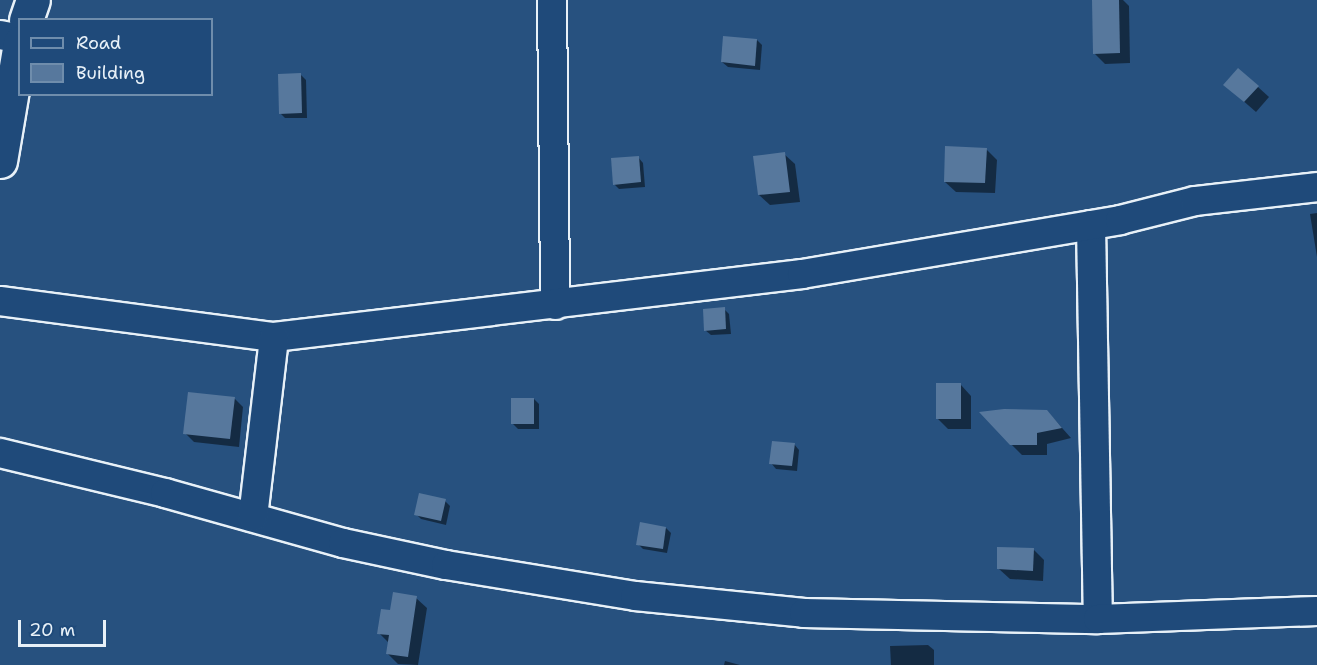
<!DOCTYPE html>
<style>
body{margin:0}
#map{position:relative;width:1317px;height:665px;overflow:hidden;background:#27517f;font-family:"Shantell Sans",sans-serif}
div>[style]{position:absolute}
.shadow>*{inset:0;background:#0007}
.building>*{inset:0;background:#57789d}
.roads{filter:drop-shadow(2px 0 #e8f1f8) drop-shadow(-2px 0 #e8f1f8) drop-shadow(0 2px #e8f1f8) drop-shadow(0 -2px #e8f1f8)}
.street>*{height:28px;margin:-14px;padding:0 14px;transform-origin:14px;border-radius:14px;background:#1f4a7a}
.secondary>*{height:33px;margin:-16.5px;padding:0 16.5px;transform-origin:16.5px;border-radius:16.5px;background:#1f4a7a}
span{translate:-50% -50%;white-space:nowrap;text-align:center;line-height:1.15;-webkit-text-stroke:4.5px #1f4a7a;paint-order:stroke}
.legend{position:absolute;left:18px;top:18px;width:195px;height:78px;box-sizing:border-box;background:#1f4a7a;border:2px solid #6f8dac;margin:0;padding:8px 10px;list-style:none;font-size:18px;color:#e8f1f8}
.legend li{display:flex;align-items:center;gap:12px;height:30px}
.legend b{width:30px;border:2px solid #6f8dac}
.scale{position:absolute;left:18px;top:620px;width:88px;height:27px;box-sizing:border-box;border:3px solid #e8f1f8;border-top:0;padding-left:8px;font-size:18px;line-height:21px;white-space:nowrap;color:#e8f1f8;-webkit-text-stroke:4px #1f4a7a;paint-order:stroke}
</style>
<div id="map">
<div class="shadow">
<div style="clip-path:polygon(1094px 0,1123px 0,1129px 6px,1130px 63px,1105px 64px,1094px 53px)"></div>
<div style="clip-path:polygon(757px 40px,762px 45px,760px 70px,728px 67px,722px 62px)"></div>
<div style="clip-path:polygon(301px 75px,306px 80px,307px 118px,285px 118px,280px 113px)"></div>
<div style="clip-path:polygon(1225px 85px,1258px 87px,1269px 97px,1256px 112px)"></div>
<div style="clip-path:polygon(986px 149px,997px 160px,995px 193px,956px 192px,945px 182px)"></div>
<div style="clip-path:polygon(784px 154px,795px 164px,800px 202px,770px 205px,759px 195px)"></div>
<div style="clip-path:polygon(638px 157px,643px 163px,645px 187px,619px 189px,614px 184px)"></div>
<div style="clip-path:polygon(1317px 213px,1317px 257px,1310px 214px)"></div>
<div style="clip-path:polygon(724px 309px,729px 314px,731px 334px,711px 335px,705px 330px)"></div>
<div style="clip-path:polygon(961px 385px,971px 396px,971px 429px,948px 429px,937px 418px)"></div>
<div style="clip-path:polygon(234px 398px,243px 407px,239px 447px,194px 442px,185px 433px)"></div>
<div style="clip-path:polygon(534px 399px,539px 404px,539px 429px,518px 429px,513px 424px)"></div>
<div style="clip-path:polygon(1047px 411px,1071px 438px,1047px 444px,1047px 455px,1022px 455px,1011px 444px)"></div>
<div style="clip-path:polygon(794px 444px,799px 450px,797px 471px,776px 469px,771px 463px)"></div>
<div style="clip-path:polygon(445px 501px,450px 506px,446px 525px,421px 519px,416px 514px)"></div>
<div style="clip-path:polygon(666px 528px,671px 533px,667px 553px,643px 549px,638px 544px)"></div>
<div style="clip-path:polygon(1034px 550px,1044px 560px,1043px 581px,1010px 579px,999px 569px)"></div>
<div style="clip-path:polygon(416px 598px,427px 608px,418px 665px,398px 664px,387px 653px,389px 643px,379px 633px,391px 612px)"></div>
<div style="clip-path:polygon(928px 645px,934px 650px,934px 665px,891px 665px,890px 646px)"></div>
<div style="clip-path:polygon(725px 661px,740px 665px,724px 665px)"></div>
</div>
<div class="building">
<div style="clip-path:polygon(1092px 0,1119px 0,1120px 53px,1093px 54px)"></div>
<div style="clip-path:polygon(723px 36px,757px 39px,755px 66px,721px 62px)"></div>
<div style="clip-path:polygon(1238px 68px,1259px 86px,1244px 102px,1223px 85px)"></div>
<div style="clip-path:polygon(301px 73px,302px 113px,279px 114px,278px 74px)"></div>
<div style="clip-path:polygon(945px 146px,987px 148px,985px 183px,944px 182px)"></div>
<div style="clip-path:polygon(785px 152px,790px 192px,758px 195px,753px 156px)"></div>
<div style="clip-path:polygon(639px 156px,641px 182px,613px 185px,611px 158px)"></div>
<div style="clip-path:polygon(725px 307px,726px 329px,704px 331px,703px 309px)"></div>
<div style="clip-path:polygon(936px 383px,961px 383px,961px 419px,936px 419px)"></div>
<div style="clip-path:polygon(188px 392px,235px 397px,230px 439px,183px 434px)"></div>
<div style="clip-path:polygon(511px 398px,534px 398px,534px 424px,511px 424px)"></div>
<div style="clip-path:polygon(1004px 409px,1047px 410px,1062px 428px,1037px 433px,1037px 445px,1010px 445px,979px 412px)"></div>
<div style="clip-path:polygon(772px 441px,795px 443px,792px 466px,769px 464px)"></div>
<div style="clip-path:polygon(419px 493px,446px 499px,441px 521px,414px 515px)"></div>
<div style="clip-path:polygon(640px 522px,666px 527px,663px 549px,636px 545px)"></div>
<div style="clip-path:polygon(997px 547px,1034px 548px,1033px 571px,997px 569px)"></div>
<div style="clip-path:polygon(393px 592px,417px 596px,408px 657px,386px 654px,389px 635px,377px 634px,381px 609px,390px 610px)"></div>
</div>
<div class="roads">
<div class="street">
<div style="left:552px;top:0;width:305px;rotate:89.4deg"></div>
<div style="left:0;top:35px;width:20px;rotate:11deg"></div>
<div style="left:1091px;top:225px;width:394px;rotate:89deg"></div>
<div style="left:0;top:301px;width:276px;rotate:7.5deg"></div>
<div style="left:274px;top:337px;width:532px;rotate:-6.8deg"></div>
<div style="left:802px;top:274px;width:323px;rotate:-9.6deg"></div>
<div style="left:1120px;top:220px;width:77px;rotate:-14.2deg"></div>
<div style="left:1195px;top:201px;width:123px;rotate:-6.5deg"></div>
<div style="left:0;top:453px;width:170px;rotate:13.6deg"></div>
<div style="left:165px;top:493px;width:185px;rotate:15.7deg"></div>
<div style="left:343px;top:543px;width:105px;rotate:12.1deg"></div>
<div style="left:446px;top:565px;width:192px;rotate:9.3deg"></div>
<div style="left:635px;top:596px;width:170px;rotate:5.7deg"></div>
<div style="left:804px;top:613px;width:294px;rotate:1.2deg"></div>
<div style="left:1098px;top:619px;width:219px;rotate:-2.1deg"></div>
<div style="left:253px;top:517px;width:181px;rotate:-83.3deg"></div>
</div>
<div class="secondary">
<div style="left:26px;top:20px;width:21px;rotate:-71deg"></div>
<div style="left:0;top:161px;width:120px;rotate:-80.4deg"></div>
</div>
</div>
<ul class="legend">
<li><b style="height:8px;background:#1f4a7a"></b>Road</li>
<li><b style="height:16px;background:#57789d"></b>Building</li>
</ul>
<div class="scale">20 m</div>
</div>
